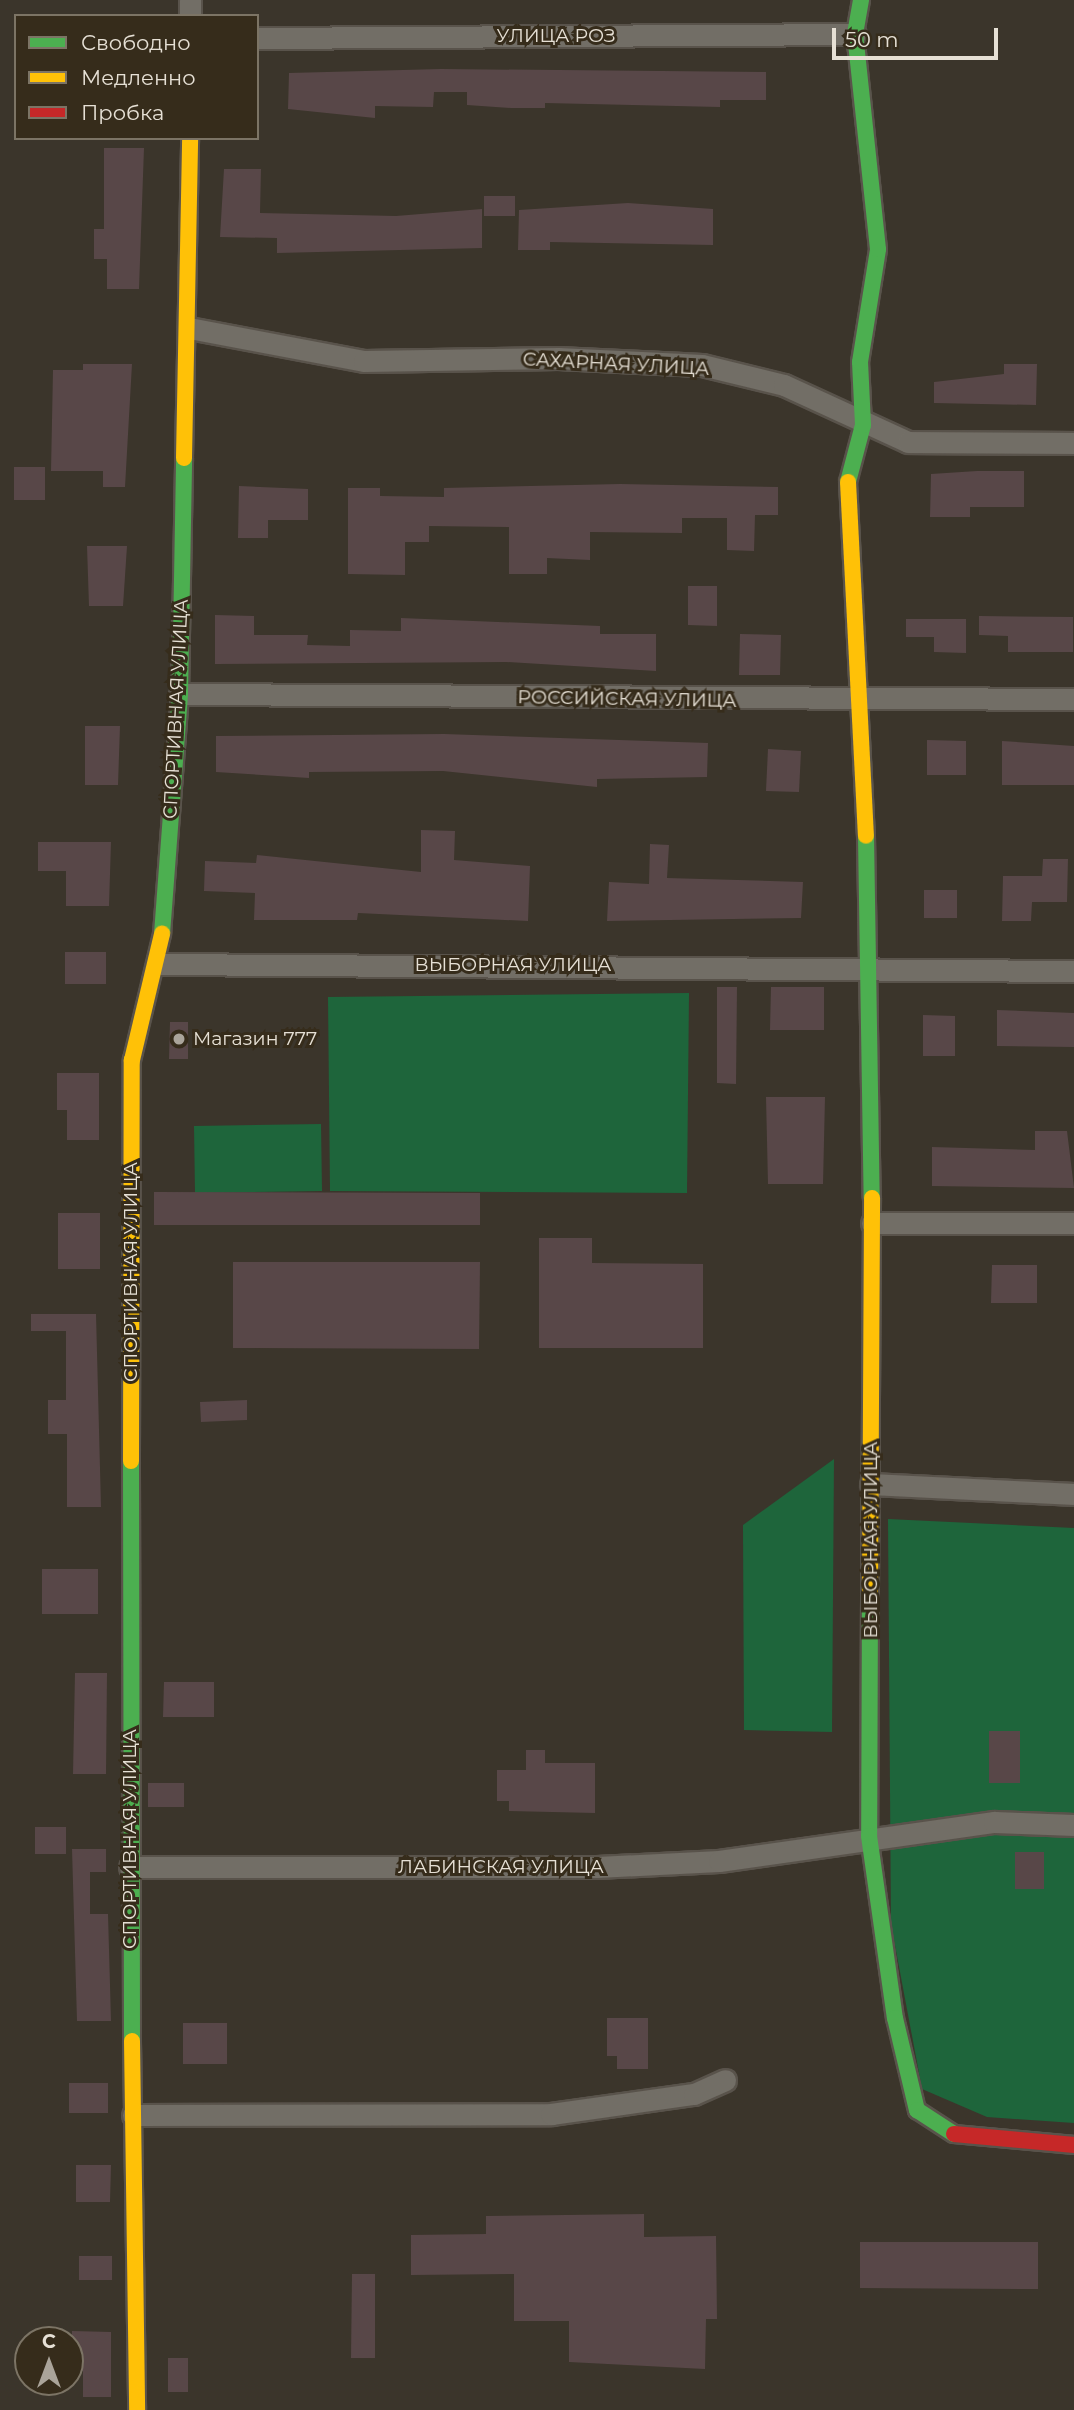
<!DOCTYPE html>
<meta charset="utf-8">
<style>
body{margin:0}
#map{position:relative;width:1074px;height:2410px;overflow:hidden;background:#3b352b;font-family:Montserrat,sans-serif}
div>[style]{position:absolute}
.green>*{inset:0;background:#1e653b}
.building>*{inset:0;background:#584748}
.roads{filter:drop-shadow(2px 0 #59534b) drop-shadow(-2px 0 #59534b) drop-shadow(0 2px #59534b) drop-shadow(0 -2px #59534b)}
.street>*{height:21px;margin:-10.5px;padding:0 10.5px;transform-origin:10.5px;border-radius:10.5px;background:#726e66}
.fast>*{height:16px;margin:-8px;padding:0 8px;transform-origin:8px;border-radius:8px;background:#4caf50}
.slow>*{height:16px;margin:-8px;padding:0 8px;transform-origin:8px;border-radius:8px;background:#ffc107}
.jam>*{height:16px;margin:-8px;padding:0 8px;transform-origin:8px;border-radius:8px;background:#c62828}
.dots>*{width:19px;height:19px;translate:-50% -50%;box-sizing:border-box;border:4px solid #362c1b;border-radius:50%}
span{translate:-50% -50%;white-space:nowrap;text-align:center;line-height:1.15;-webkit-text-stroke:6px #362c1b;paint-order:stroke}
.street-label{font-size:19px;color:#e6e0d5}
.poi-label{font-size:19px;color:#e6e0d5}
.left{translate:0 -50%;text-align:left}
.legend{position:absolute;left:14px;top:14px;width:245px;height:126px;box-sizing:border-box;background:#362c1b;border:2px solid #7c7465;margin:0;padding:9px 12px;list-style:none;font-size:21px;color:#e6e0d5}
.legend li{display:flex;align-items:center;gap:14px;height:35px}
.legend b{width:35px;border:2px solid #7c7465}
.north{position:absolute;left:14px;top:2326px;width:70px;height:70px;box-sizing:border-box;background:#362c1b;border:2px solid #7c7465;border-radius:50%;rotate:0deg;font-size:19px;font-weight:700;line-height:28px;text-align:center;color:#e6e0d5}
.north::after{content:'';display:block;margin:auto;width:24px;height:32px;background:#aaa49a;clip-path:polygon(50% 0,100% 100%,50% 72%,0 100%)}
.scale{position:absolute;left:832px;top:28px;width:166px;height:32px;box-sizing:border-box;border:4px solid #e6e0d5;border-top:0;padding-left:9px;font-size:21px;line-height:24px;white-space:nowrap;color:#e6e0d5;-webkit-text-stroke:5px #362c1b;paint-order:stroke}
</style>
<div id="map">
<div class="green">
<div style="clip-path:polygon(689px 993px,687px 1193px,330px 1191px,328px 997px)"></div>
<div style="clip-path:polygon(321px 1124px,322px 1191px,195px 1193px,194px 1126px)"></div>
<div style="clip-path:polygon(834px 1459px,832px 1732px,744px 1730px,743px 1525px)"></div>
<div style="clip-path:polygon(888px 1519px,1074px 1528px,1074px 2123px,987px 2117px,922px 2089px,891px 1924px)"></div>
</div>
<div class="building">
<div style="clip-path:polygon(441px 69px,766px 72px,766px 100px,720px 100px,720px 107px,545px 103px,545px 108px,511px 108px,467px 105px,467px 92px,434px 92px,433px 107px,375px 106px,375px 118px,288px 109px,289px 73px)"></div>
<div style="clip-path:polygon(104px 148px,144px 148px,139px 289px,107px 289px,107px 259px,94px 259px,94px 229px,104px 229px)"></div>
<div style="clip-path:polygon(224px 169px,261px 169px,260px 213px,396px 216px,482px 209px,482px 248px,277px 253px,277px 238px,220px 237px)"></div>
<div style="clip-path:polygon(484px 196px,515px 196px,515px 216px,484px 216px)"></div>
<div style="clip-path:polygon(628px 203px,713px 209px,713px 245px,550px 242px,550px 250px,518px 250px,519px 210px)"></div>
<div style="clip-path:polygon(83px 364px,132px 364px,125px 487px,103px 487px,103px 471px,51px 471px,53px 370px,83px 370px)"></div>
<div style="clip-path:polygon(1004px 364px,1037px 364px,1036px 405px,934px 403px,934px 382px,1004px 374px)"></div>
<div style="clip-path:polygon(14px 467px,45px 467px,45px 500px,14px 500px)"></div>
<div style="clip-path:polygon(977px 471px,1024px 471px,1024px 507px,970px 507px,970px 517px,930px 517px,931px 474px)"></div>
<div style="clip-path:polygon(620px 484px,778px 487px,778px 515px,755px 515px,754px 551px,727px 550px,727px 518px,682px 518px,682px 533px,590px 532px,590px 560px,547px 558px,547px 574px,509px 574px,509px 527px,429px 526px,429px 542px,405px 542px,405px 575px,348px 574px,348px 488px,380px 488px,380px 496px,444px 497px,444px 488px)"></div>
<div style="clip-path:polygon(239px 486px,308px 489px,308px 520px,268px 520px,268px 538px,238px 538px)"></div>
<div style="clip-path:polygon(87px 546px,127px 546px,123px 606px,89px 606px)"></div>
<div style="clip-path:polygon(688px 586px,717px 586px,717px 626px,688px 625px)"></div>
<div style="clip-path:polygon(215px 615px,254px 616px,254px 635px,308px 635px,307px 645px,350px 646px,350px 630px,401px 631px,401px 618px,600px 626px,600px 634px,656px 634px,656px 671px,506px 662px,215px 664px)"></div>
<div style="clip-path:polygon(979px 616px,1073px 617px,1073px 652px,1008px 652px,1008px 636px,979px 635px)"></div>
<div style="clip-path:polygon(906px 619px,966px 619px,966px 653px,934px 652px,934px 637px,906px 637px)"></div>
<div style="clip-path:polygon(740px 634px,781px 635px,780px 675px,739px 675px)"></div>
<div style="clip-path:polygon(85px 726px,120px 726px,118px 785px,85px 785px)"></div>
<div style="clip-path:polygon(444px 734px,708px 743px,707px 777px,597px 779px,597px 787px,443px 771px,309px 772px,309px 778px,216px 772px,216px 736px)"></div>
<div style="clip-path:polygon(927px 740px,966px 741px,966px 775px,927px 775px)"></div>
<div style="clip-path:polygon(1002px 741px,1074px 746px,1074px 785px,1002px 785px)"></div>
<div style="clip-path:polygon(768px 749px,801px 751px,799px 792px,766px 791px)"></div>
<div style="clip-path:polygon(421px 830px,455px 831px,454px 860px,530px 866px,528px 921px,358px 913px,357px 920px,254px 920px,255px 893px,204px 891px,205px 861px,256px 863px,257px 855px,421px 872px)"></div>
<div style="clip-path:polygon(38px 842px,111px 842px,109px 906px,66px 906px,66px 871px,38px 871px)"></div>
<div style="clip-path:polygon(650px 844px,669px 845px,667px 878px,803px 882px,801px 918px,607px 921px,609px 882px,649px 884px)"></div>
<div style="clip-path:polygon(1043px 859px,1068px 859px,1067px 902px,1032px 902px,1031px 921px,1002px 921px,1003px 876px,1042px 876px)"></div>
<div style="clip-path:polygon(924px 890px,957px 890px,957px 918px,924px 918px)"></div>
<div style="clip-path:polygon(65px 952px,106px 952px,106px 984px,65px 984px)"></div>
<div style="clip-path:polygon(717px 987px,737px 987px,736px 1084px,717px 1083px)"></div>
<div style="clip-path:polygon(771px 987px,824px 987px,824px 1030px,770px 1030px)"></div>
<div style="clip-path:polygon(997px 1010px,1074px 1013px,1074px 1047px,997px 1046px)"></div>
<div style="clip-path:polygon(923px 1015px,955px 1016px,955px 1056px,923px 1056px)"></div>
<div style="clip-path:polygon(170px 1022px,188px 1022px,188px 1059px,169px 1059px)"></div>
<div style="clip-path:polygon(57px 1073px,99px 1073px,99px 1140px,67px 1140px,67px 1110px,57px 1110px)"></div>
<div style="clip-path:polygon(766px 1097px,825px 1097px,823px 1184px,768px 1184px)"></div>
<div style="clip-path:polygon(1035px 1131px,1067px 1131px,1074px 1188px,932px 1186px,932px 1147px,1035px 1150px)"></div>
<div style="clip-path:polygon(154px 1192px,480px 1193px,480px 1225px,154px 1225px)"></div>
<div style="clip-path:polygon(58px 1213px,100px 1213px,100px 1269px,58px 1269px)"></div>
<div style="clip-path:polygon(539px 1238px,592px 1238px,592px 1263px,703px 1264px,703px 1348px,539px 1348px)"></div>
<div style="clip-path:polygon(233px 1262px,480px 1262px,479px 1349px,233px 1348px)"></div>
<div style="clip-path:polygon(992px 1265px,1037px 1265px,1037px 1303px,991px 1303px)"></div>
<div style="clip-path:polygon(31px 1314px,96px 1314px,101px 1507px,67px 1507px,67px 1434px,48px 1434px,48px 1400px,66px 1400px,66px 1331px,31px 1331px)"></div>
<div style="clip-path:polygon(247px 1400px,247px 1420px,201px 1422px,200px 1402px)"></div>
<div style="clip-path:polygon(42px 1569px,98px 1569px,98px 1614px,42px 1614px)"></div>
<div style="clip-path:polygon(75px 1673px,107px 1673px,106px 1774px,73px 1774px)"></div>
<div style="clip-path:polygon(164px 1682px,214px 1682px,214px 1717px,163px 1717px)"></div>
<div style="clip-path:polygon(989px 1731px,1020px 1731px,1020px 1783px,989px 1783px)"></div>
<div style="clip-path:polygon(526px 1750px,545px 1750px,545px 1763px,595px 1763px,595px 1813px,509px 1811px,509px 1801px,497px 1801px,497px 1770px,526px 1770px)"></div>
<div style="clip-path:polygon(148px 1783px,184px 1783px,184px 1807px,148px 1807px)"></div>
<div style="clip-path:polygon(35px 1827px,66px 1827px,66px 1854px,35px 1854px)"></div>
<div style="clip-path:polygon(72px 1849px,106px 1849px,106px 1872px,90px 1872px,90px 1914px,108px 1914px,111px 2021px,77px 2021px)"></div>
<div style="clip-path:polygon(1015px 1852px,1044px 1852px,1044px 1889px,1015px 1889px)"></div>
<div style="clip-path:polygon(607px 2018px,648px 2018px,648px 2069px,617px 2069px,617px 2056px,607px 2056px)"></div>
<div style="clip-path:polygon(183px 2023px,227px 2023px,227px 2064px,183px 2064px)"></div>
<div style="clip-path:polygon(69px 2083px,108px 2083px,108px 2113px,69px 2113px)"></div>
<div style="clip-path:polygon(76px 2165px,111px 2165px,110px 2202px,76px 2202px)"></div>
<div style="clip-path:polygon(644px 2214px,644px 2237px,716px 2236px,717px 2319px,706px 2319px,705px 2369px,569px 2362px,569px 2321px,514px 2321px,514px 2274px,411px 2275px,411px 2235px,486px 2234px,486px 2216px)"></div>
<div style="clip-path:polygon(860px 2242px,1038px 2242px,1038px 2289px,860px 2288px)"></div>
<div style="clip-path:polygon(79px 2256px,112px 2256px,112px 2280px,79px 2280px)"></div>
<div style="clip-path:polygon(352px 2274px,375px 2274px,375px 2358px,351px 2358px)"></div>
<div style="clip-path:polygon(72px 2331px,111px 2332px,111px 2397px,83px 2397px,83px 2371px,72px 2371px)"></div>
<div style="clip-path:polygon(168px 2358px,188px 2358px,188px 2392px,168px 2392px)"></div>
</div>
<div class="roads">
<div class="street">
<div style="left:190px;top:0;width:16px;rotate:90deg"></div>
<div style="left:257px;top:38px;width:598px;rotate:-0.38deg"></div>
<div style="left:189px;top:328px;width:178px;rotate:10.7deg"></div>
<div style="left:364px;top:361px;width:194px;rotate:-0.9deg"></div>
<div style="left:558px;top:358px;width:144px;rotate:2.8deg"></div>
<div style="left:702px;top:365px;width:84px;rotate:13.7deg"></div>
<div style="left:784px;top:385px;width:136px;rotate:24.7deg"></div>
<div style="left:908px;top:442px;width:166px;rotate:0.3deg"></div>
<div style="left:180px;top:694px;width:894px;rotate:0.32deg"></div>
<div style="left:160px;top:964px;width:914px;rotate:0.44deg"></div>
<div style="left:872px;top:1223px;width:202px"></div>
<div style="left:871px;top:1484px;width:203px;rotate:2.8deg"></div>
<div style="left:130px;top:1867px;width:467px"></div>
<div style="left:597px;top:1867px;width:122px;rotate:-2.8deg"></div>
<div style="left:719px;top:1861px;width:278px;rotate:-8.1deg"></div>
<div style="left:994px;top:1822px;width:80px;rotate:2.1deg"></div>
<div style="left:133px;top:2115px;width:418px;rotate:-0.1deg"></div>
<div style="left:551px;top:2114px;width:144px;rotate:-8deg"></div>
<div style="left:694px;top:2094px;width:34px;rotate:-24deg"></div>
</div>
<div class="fast">
<div style="left:848px;top:482px;width:59px;rotate:-75.3deg"></div>
<div style="left:863px;top:425px;width:63px;rotate:-92.7deg"></div>
<div style="left:860px;top:362px;width:114px;rotate:-80.9deg"></div>
<div style="left:878px;top:249px;width:216px;rotate:-96.1deg"></div>
<div style="left:855px;top:34px;width:35px;rotate:-80deg"></div>
<div style="left:866px;top:836px;width:362px;rotate:89.1deg"></div>
<div style="left:162px;top:934px;width:241px;rotate:-85.7deg"></div>
<div style="left:180px;top:694px;width:236px;rotate:-89deg"></div>
<div style="left:131px;top:1461px;width:580px;rotate:89.9deg"></div>
<div style="left:870px;top:1594px;width:242px;rotate:90.2deg"></div>
<div style="left:869px;top:1836px;width:184px;rotate:81.9deg"></div>
<div style="left:895px;top:2018px;width:95px;rotate:76.6deg"></div>
<div style="left:917px;top:2110px;width:44px;rotate:33deg"></div>
</div>
<div class="slow">
<div style="left:184px;top:458px;width:320px;rotate:-88.9deg"></div>
<div style="left:848px;top:482px;width:354px;rotate:87.1deg"></div>
<div style="left:131px;top:1461px;width:401px;rotate:-89.9deg"></div>
<div style="left:132px;top:1060px;width:130px;rotate:-76.6deg"></div>
<div style="left:870px;top:1594px;width:396px;rotate:-89.7deg"></div>
<div style="left:132px;top:2041px;width:369px;rotate:89.2deg"></div>
</div>
<div class="jam">
<div style="left:954px;top:2134px;width:121px;rotate:5.2deg"></div>
</div>
</div>
<div class="dots">
<div style="left:179px;top:1039px;background:#aaa49a"></div>
</div>
<div class="street-label">
<span style="left:556px;top:36px">УЛИЦА РОЗ</span>
<span style="left:616px;top:364px;rotate:3deg">САХАРНАЯ УЛИЦА</span>
<span style="left:627px;top:699px;rotate:1deg">РОССИЙСКАЯ УЛИЦА</span>
<span style="left:176px;top:709px;rotate:-87deg">СПОРТИВНАЯ УЛИЦА</span>
<span style="left:513px;top:965px">ВЫБОРНАЯ УЛИЦА</span>
<span style="left:131px;top:1272px;rotate:-90deg">СПОРТИВНАЯ УЛИЦА</span>
<span style="left:871px;top:1540px;rotate:-90deg">ВЫБОРНАЯ УЛИЦА</span>
<span style="left:130px;top:1839px;rotate:-90deg">СПОРТИВНАЯ УЛИЦА</span>
<span style="left:501px;top:1867px">ЛАБИНСКАЯ УЛИЦА</span>
</div>
<div class="poi-label">
<span class="left" style="left:193px;top:1039px">Магазин 777</span>
</div>
<ul class="legend">
<li><b style="height:9px;background:#4caf50"></b>Свободно</li>
<li><b style="height:9px;background:#ffc107"></b>Медленно</li>
<li><b style="height:9px;background:#c62828"></b>Пробка</li>
</ul>
<div class="north">С</div>
<div class="scale">50 m</div>
</div>
